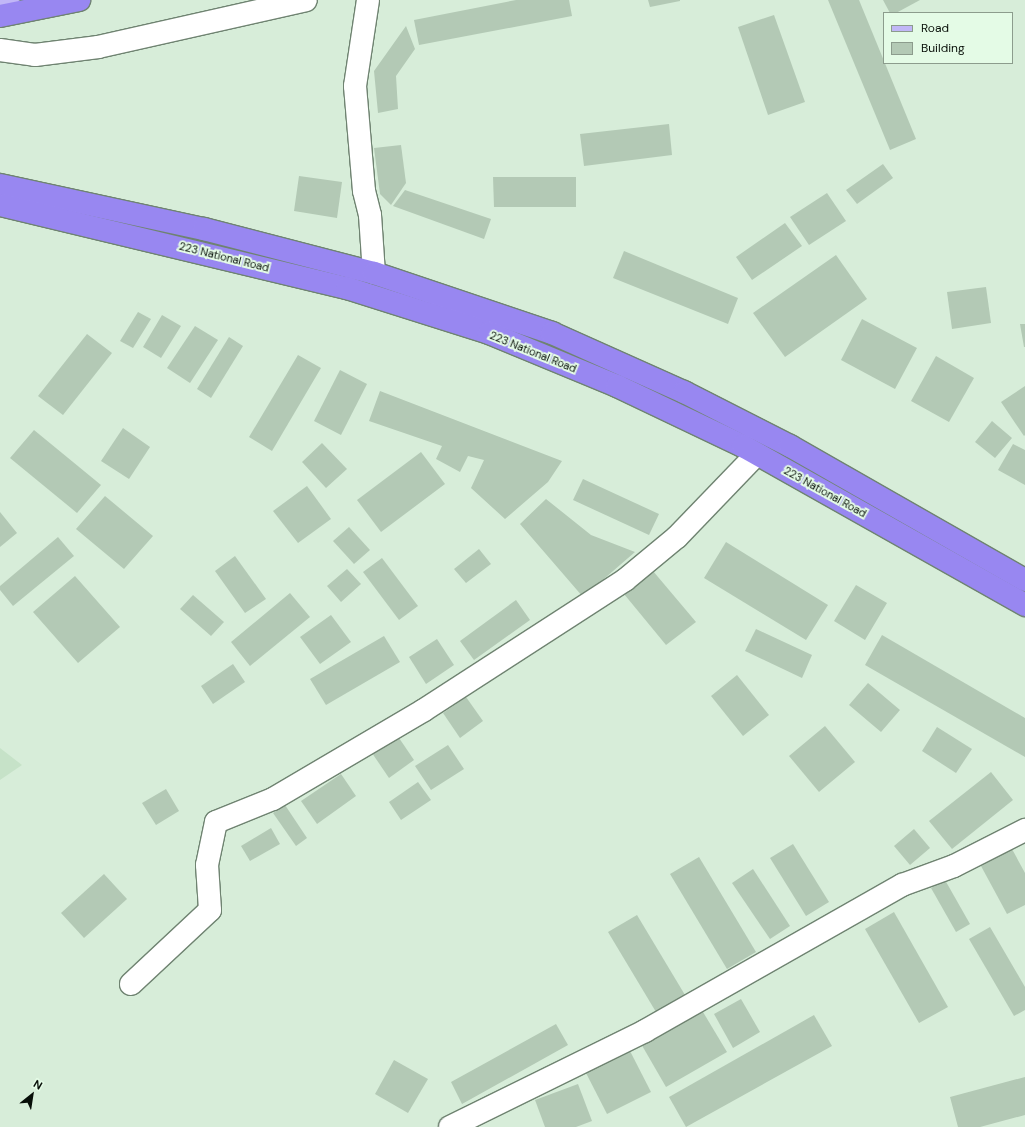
<!DOCTYPE html>
<style>
body{margin:0}
#map{position:relative;width:1025px;height:1127px;overflow:hidden;background:#d7edd9;font-family:"DM Sans",sans-serif}
div>[style]{position:absolute}
.built>*{inset:0;background:#c6e2c8}
.building>*{inset:0;background:#b3c9b5}
.roads{filter:drop-shadow(1px 0 #6f8371) drop-shadow(-1px 0 #6f8371) drop-shadow(0 1px #6f8371) drop-shadow(0 -1px #6f8371)}
.minor>*{height:22px;margin:-11px;padding:0 11px;transform-origin:11px;border-radius:11px;background:#fff}
.major>*{height:22px;margin:-11px;padding:0 11px;transform-origin:11px;border-radius:11px;background:#c1b7f7}
.highway>*{height:22px;margin:-11px;padding:0 11px;transform-origin:11px;border-radius:11px;background:#9887f1}
span{translate:-50% -50%;white-space:nowrap;text-align:center;line-height:1.15;-webkit-text-stroke:4px #e4fbe6;paint-order:stroke}
.street-label{font-size:11px;color:#070e08}
.legend{position:absolute;left:883px;top:12px;width:130px;height:52px;box-sizing:border-box;background:#e4fbe6;border:1px solid #8c9c8d;margin:0;padding:5px 7px;list-style:none;font-size:12px;color:#070e08}
.legend li{display:flex;align-items:center;gap:8px;height:20px}
.legend b{width:20px;border:1px solid #8c9c8d}
.north{position:absolute;left:12px;top:1075px;width:40px;height:40px;-webkit-text-stroke:3px #e4fbe6;paint-order:stroke;rotate:30deg;font-size:11px;font-weight:700;line-height:16px;text-align:center;color:#070e08}
.north::after{content:'';display:block;margin:auto;width:14px;height:18px;background:#070e08;clip-path:polygon(50% 0,100% 100%,50% 72%,0 100%)}
</style>
<div id="map">
<div class="built">
<div style="clip-path:polygon(0 748px,22px 765px,0 780px)"></div>
</div>
<div class="building">
<div style="clip-path:polygon(516px 0,569px 0,572px 16px,419px 45px,414px 20px)"></div>
<div style="clip-path:polygon(648px 0,680px 0,680px 1px,650px 7px)"></div>
<div style="clip-path:polygon(828px 0,859px 0,916px 139px,890px 150px)"></div>
<div style="clip-path:polygon(883px 0,920px 0,896px 13px,890px 13px)"></div>
<div style="clip-path:polygon(774px 15px,805px 102px,768px 115px,738px 27px)"></div>
<div style="clip-path:polygon(406px 26px,415px 49px,396px 76px,398px 109px,378px 113px,374px 71px)"></div>
<div style="clip-path:polygon(669px 124px,672px 155px,584px 166px,580px 134px)"></div>
<div style="clip-path:polygon(401px 145px,406px 183px,391px 205px,380px 194px,374px 148px)"></div>
<div style="clip-path:polygon(883px 164px,893px 178px,857px 204px,846px 190px)"></div>
<div style="clip-path:polygon(299px 176px,342px 182px,337px 218px,294px 211px)"></div>
<div style="clip-path:polygon(493px 177px,576px 177px,576px 207px,494px 207px)"></div>
<div style="clip-path:polygon(405px 190px,491px 219px,484px 239px,393px 206px)"></div>
<div style="clip-path:polygon(827px 193px,846px 221px,809px 245px,790px 217px)"></div>
<div style="clip-path:polygon(785px 223px,802px 246px,752px 280px,736px 257px)"></div>
<div style="clip-path:polygon(624px 251px,738px 298px,728px 324px,613px 278px)"></div>
<div style="clip-path:polygon(836px 255px,867px 299px,785px 357px,753px 313px)"></div>
<div style="clip-path:polygon(986px 287px,991px 323px,952px 329px,947px 292px)"></div>
<div style="clip-path:polygon(138px 312px,151px 319px,133px 348px,120px 341px)"></div>
<div style="clip-path:polygon(162px 315px,181px 326px,161px 358px,143px 347px)"></div>
<div style="clip-path:polygon(862px 319px,917px 348px,895px 389px,841px 360px)"></div>
<div style="clip-path:polygon(1020px 324px,1025px 324px,1025px 347px,1024px 347px)"></div>
<div style="clip-path:polygon(195px 326px,218px 340px,190px 383px,167px 368px)"></div>
<div style="clip-path:polygon(87px 334px,112px 353px,63px 415px,38px 396px)"></div>
<div style="clip-path:polygon(229px 337px,243px 346px,211px 398px,197px 389px)"></div>
<div style="clip-path:polygon(298px 355px,321px 368px,272px 451px,249px 437px)"></div>
<div style="clip-path:polygon(936px 356px,974px 378px,949px 422px,911px 401px)"></div>
<div style="clip-path:polygon(340px 370px,367px 384px,341px 435px,314px 421px)"></div>
<div style="clip-path:polygon(1025px 386px,1025px 435px,1024px 436px,1001px 402px)"></div>
<div style="clip-path:polygon(380px 391px,562px 461px,548px 482px,505px 519px,471px 488px,484px 460px,468px 456px,460px 472px,436px 459px,442px 446px,369px 421px)"></div>
<div style="clip-path:polygon(992px 421px,1012px 438px,995px 458px,975px 442px)"></div>
<div style="clip-path:polygon(123px 428px,150px 447px,129px 479px,101px 461px)"></div>
<div style="clip-path:polygon(34px 430px,101px 485px,77px 513px,10px 458px)"></div>
<div style="clip-path:polygon(322px 443px,347px 469px,326px 488px,302px 462px)"></div>
<div style="clip-path:polygon(1013px 444px,1025px 450px,1025px 485px,998px 470px)"></div>
<div style="clip-path:polygon(421px 452px,445px 484px,381px 532px,357px 500px)"></div>
<div style="clip-path:polygon(583px 479px,659px 514px,649px 535px,573px 500px)"></div>
<div style="clip-path:polygon(307px 486px,331px 519px,298px 543px,273px 511px)"></div>
<div style="clip-path:polygon(105px 496px,153px 536px,124px 569px,76px 529px)"></div>
<div style="clip-path:polygon(546px 499px,591px 535px,635px 552px,583px 597px,520px 524px)"></div>
<div style="clip-path:polygon(0 512px,17px 533px,0 547px)"></div>
<div style="clip-path:polygon(349px 527px,370px 550px,354px 564px,333px 541px)"></div>
<div style="clip-path:polygon(58px 537px,74px 556px,13px 606px,0 590px,0 586px)"></div>
<div style="clip-path:polygon(726px 542px,828px 605px,806px 640px,704px 578px)"></div>
<div style="clip-path:polygon(479px 549px,491px 564px,466px 583px,454px 569px)"></div>
<div style="clip-path:polygon(235px 556px,266px 599px,245px 613px,215px 571px)"></div>
<div style="clip-path:polygon(382px 558px,418px 606px,399px 620px,363px 572px)"></div>
<div style="clip-path:polygon(347px 569px,361px 584px,341px 602px,327px 586px)"></div>
<div style="clip-path:polygon(653px 571px,696px 622px,666px 645px,624px 594px)"></div>
<div style="clip-path:polygon(75px 576px,120px 627px,78px 663px,33px 612px)"></div>
<div style="clip-path:polygon(856px 585px,887px 603px,865px 640px,834px 621px)"></div>
<div style="clip-path:polygon(290px 593px,310px 617px,250px 666px,231px 642px)"></div>
<div style="clip-path:polygon(193px 595px,224px 622px,211px 636px,180px 609px)"></div>
<div style="clip-path:polygon(516px 600px,530px 620px,474px 660px,460px 641px)"></div>
<div style="clip-path:polygon(331px 615px,351px 642px,320px 664px,300px 637px)"></div>
<div style="clip-path:polygon(756px 629px,812px 655px,802px 678px,745px 651px)"></div>
<div style="clip-path:polygon(882px 635px,1025px 718px,1025px 757px,865px 665px)"></div>
<div style="clip-path:polygon(384px 636px,400px 662px,326px 705px,310px 679px)"></div>
<div style="clip-path:polygon(437px 639px,454px 665px,426px 684px,409px 657px)"></div>
<div style="clip-path:polygon(233px 664px,245px 682px,213px 704px,201px 686px)"></div>
<div style="clip-path:polygon(737px 675px,769px 715px,743px 736px,711px 696px)"></div>
<div style="clip-path:polygon(868px 683px,900px 710px,881px 732px,849px 705px)"></div>
<div style="clip-path:polygon(466px 697px,483px 721px,460px 738px,443px 713px)"></div>
<div style="clip-path:polygon(825px 726px,855px 762px,819px 792px,789px 756px)"></div>
<div style="clip-path:polygon(937px 727px,972px 749px,956px 773px,922px 751px)"></div>
<div style="clip-path:polygon(397px 735px,414px 760px,389px 778px,372px 753px)"></div>
<div style="clip-path:polygon(448px 745px,464px 769px,431px 790px,415px 766px)"></div>
<div style="clip-path:polygon(991px 772px,1013px 800px,952px 849px,929px 821px)"></div>
<div style="clip-path:polygon(341px 774px,356px 796px,317px 824px,301px 801px)"></div>
<div style="clip-path:polygon(418px 782px,431px 800px,401px 820px,389px 802px)"></div>
<div style="clip-path:polygon(166px 789px,179px 811px,156px 825px,142px 803px)"></div>
<div style="clip-path:polygon(285px 805px,307px 838px,296px 846px,273px 813px)"></div>
<div style="clip-path:polygon(271px 828px,280px 844px,250px 861px,241px 846px)"></div>
<div style="clip-path:polygon(914px 829px,930px 848px,910px 865px,894px 846px)"></div>
<div style="clip-path:polygon(793px 844px,829px 902px,806px 916px,770px 858px)"></div>
<div style="clip-path:polygon(1012px 849px,1025px 873px,1025px 905px,1007px 914px,981px 866px)"></div>
<div style="clip-path:polygon(699px 857px,756px 952px,727px 969px,670px 874px)"></div>
<div style="clip-path:polygon(753px 869px,790px 926px,770px 939px,732px 883px)"></div>
<div style="clip-path:polygon(104px 874px,127px 899px,84px 938px,61px 913px)"></div>
<div style="clip-path:polygon(945px 880px,970px 924px,956px 932px,931px 888px)"></div>
<div style="clip-path:polygon(894px 912px,948px 1007px,919px 1023px,865px 929px)"></div>
<div style="clip-path:polygon(637px 915px,685px 995px,656px 1012px,608px 932px)"></div>
<div style="clip-path:polygon(990px 927px,1025px 987px,1025px 1010px,1014px 1016px,969px 939px)"></div>
<div style="clip-path:polygon(741px 999px,760px 1032px,733px 1048px,714px 1014px)"></div>
<div style="clip-path:polygon(700px 1007px,727px 1052px,666px 1087px,640px 1042px)"></div>
<div style="clip-path:polygon(814px 1015px,832px 1046px,686px 1127px,669px 1097px)"></div>
<div style="clip-path:polygon(556px 1024px,568px 1045px,462px 1104px,451px 1082px)"></div>
<div style="clip-path:polygon(630px 1051px,651px 1092px,607px 1114px,586px 1073px)"></div>
<div style="clip-path:polygon(394px 1060px,428px 1079px,408px 1113px,375px 1094px)"></div>
<div style="clip-path:polygon(1025px 1077px,1025px 1115px,980px 1127px,958px 1127px,950px 1097px)"></div>
<div style="clip-path:polygon(578px 1084px,592px 1121px,576px 1127px,545px 1127px,535px 1100px)"></div>
</div>
<div class="roads">
<div class="minor">
<div style="left:368px;top:0;width:87px;rotate:98.6deg"></div>
<div style="left:355px;top:86px;width:105px;rotate:85.1deg"></div>
<div style="left:364px;top:191px;width:25px;rotate:76deg"></div>
<div style="left:370px;top:215px;width:58px;rotate:86.1deg"></div>
<div style="left:0;top:50px;width:35px;rotate:8deg"></div>
<div style="left:35px;top:55px;width:64px;rotate:-7.2deg"></div>
<div style="left:98px;top:47px;width:213px;rotate:-12.7deg"></div>
<div style="left:131px;top:984px;width:108px;rotate:-43.1deg"></div>
<div style="left:210px;top:910px;width:45px;rotate:-93.8deg"></div>
<div style="left:207px;top:865px;width:44px;rotate:-78.2deg"></div>
<div style="left:216px;top:822px;width:61px;rotate:-22deg"></div>
<div style="left:273px;top:799px;width:175px;rotate:-30.5deg"></div>
<div style="left:424px;top:710px;width:239px;rotate:-32.9deg"></div>
<div style="left:625px;top:580px;width:67px;rotate:-39.6deg"></div>
<div style="left:677px;top:537px;width:115px;rotate:-46.1deg"></div>
<div style="left:450px;top:1127px;width:217px;rotate:-26.2deg"></div>
<div style="left:645px;top:1031px;width:296px;rotate:-29.6deg"></div>
<div style="left:902px;top:885px;width:55px;rotate:-20.1deg"></div>
<div style="left:954px;top:866px;width:80px;rotate:-26.9deg"></div>
</div>
<div class="major">
<div style="left:3px;top:0;width:4px;rotate:76deg"></div>
<div style="left:4px;top:4px;width:15px;rotate:32deg"></div>
</div>
<div class="highway">
<div style="left:0;top:16px;width:81px;rotate:-11.4deg"></div>
<div style="left:0;top:185px;width:209px;rotate:12.2deg"></div>
<div style="left:204px;top:229px;width:176px;rotate:14.5deg"></div>
<div style="left:374px;top:273px;width:188px;rotate:18.6deg"></div>
<div style="left:552px;top:333px;width:145px;rotate:24.1deg"></div>
<div style="left:684px;top:392px;width:119px;rotate:27deg"></div>
<div style="left:790px;top:446px;width:271px;rotate:29.7deg"></div>
<div style="left:0;top:205px;width:357px;rotate:13.5deg"></div>
<div style="left:347px;top:288px;width:149px;rotate:17.6deg"></div>
<div style="left:489px;top:333px;width:139px;rotate:22.5deg"></div>
<div style="left:617px;top:386px;width:140px;rotate:25.5deg"></div>
<div style="left:743px;top:446px;width:324px;rotate:29.4deg"></div>
</div>
</div>
<div class="street-label">
<span style="left:224px;top:257px;rotate:14deg">223 National Road</span>
<span style="left:533px;top:352px;rotate:22deg">223 National Road</span>
<span style="left:825px;top:492px;rotate:29deg">223 National Road</span>
</div>
<ul class="legend">
<li><b style="height:5px;background:#c1b7f7"></b>Road</li>
<li><b style="height:11px;background:#b3c9b5"></b>Building</li>
</ul>
<div class="north">N</div>
</div>
